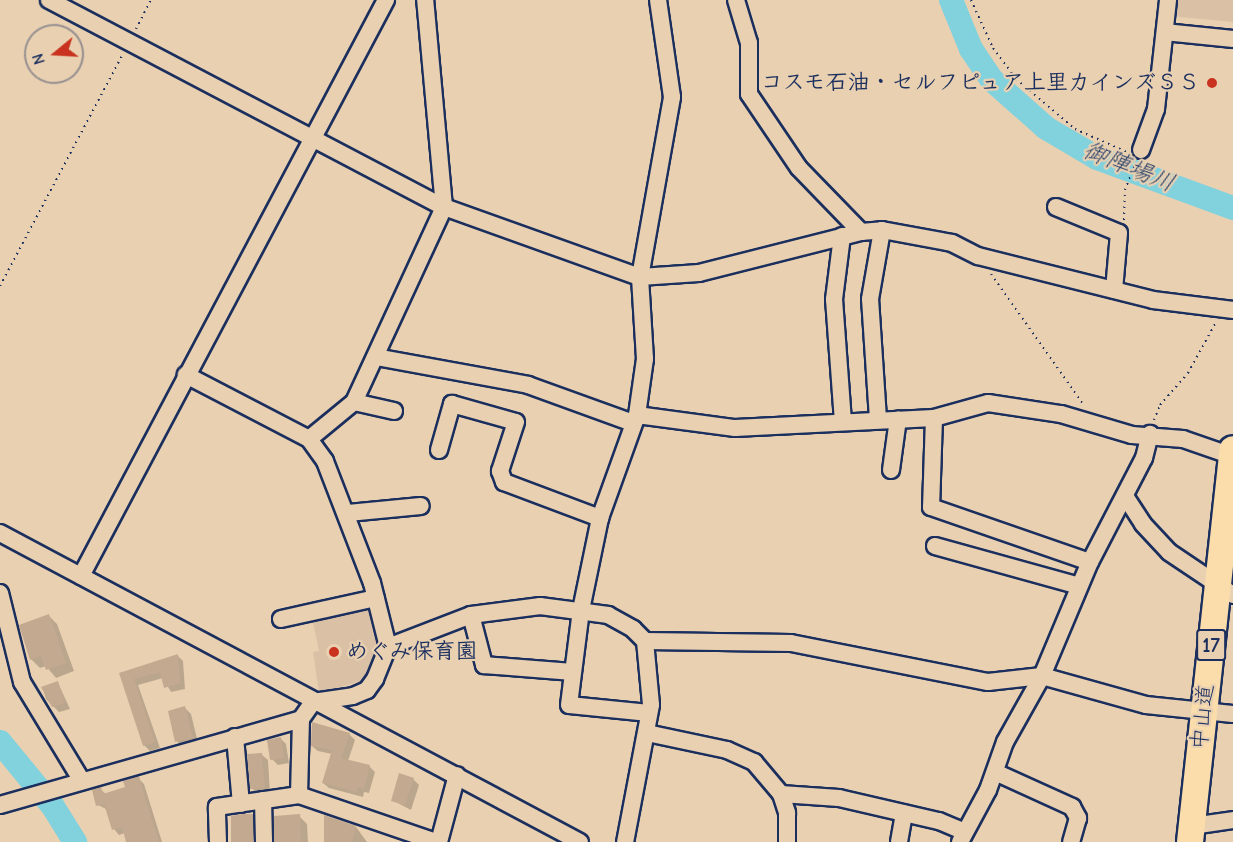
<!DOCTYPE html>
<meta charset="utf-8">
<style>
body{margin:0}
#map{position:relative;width:1233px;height:842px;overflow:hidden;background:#e9d0b1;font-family:"Comic Neue","Klee One",sans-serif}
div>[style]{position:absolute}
.built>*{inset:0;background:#dac1a6}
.shadow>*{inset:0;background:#0003}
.river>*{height:24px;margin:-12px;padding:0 12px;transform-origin:12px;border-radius:12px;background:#82d2de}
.building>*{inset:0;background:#c3a990}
.path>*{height:2px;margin-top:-1px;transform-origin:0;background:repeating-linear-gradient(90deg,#1b2f5e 0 1.5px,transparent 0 6px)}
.roads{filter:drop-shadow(2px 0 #1b2f5e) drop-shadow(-2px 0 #1b2f5e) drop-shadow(0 2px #1b2f5e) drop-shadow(0 -2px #1b2f5e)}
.minor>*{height:16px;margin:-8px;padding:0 8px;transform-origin:8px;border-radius:8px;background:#e9d0b1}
.highway>*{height:26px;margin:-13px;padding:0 13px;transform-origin:13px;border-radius:13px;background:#faddab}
.dots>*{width:16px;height:16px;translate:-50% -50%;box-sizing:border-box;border:3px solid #e9d0b1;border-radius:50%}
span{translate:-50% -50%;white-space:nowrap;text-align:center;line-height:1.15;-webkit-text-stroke:4.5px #e9d0b1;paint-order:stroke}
.shield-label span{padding:2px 4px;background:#e9d0b1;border:2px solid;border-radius:4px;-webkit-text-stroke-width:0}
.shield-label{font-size:21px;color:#1b2f5e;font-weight:700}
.poi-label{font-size:22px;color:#1b2f5e;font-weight:700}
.right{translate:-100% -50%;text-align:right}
.left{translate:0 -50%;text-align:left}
.street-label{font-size:22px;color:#1b2f5e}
.water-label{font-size:24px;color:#253f6b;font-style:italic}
.north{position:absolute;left:24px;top:24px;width:60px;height:60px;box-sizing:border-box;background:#e9d0b1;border:2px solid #979090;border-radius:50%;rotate:252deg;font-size:16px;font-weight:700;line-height:24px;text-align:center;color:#1b2f5e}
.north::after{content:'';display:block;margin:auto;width:21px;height:27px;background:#c8321e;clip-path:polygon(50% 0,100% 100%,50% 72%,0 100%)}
</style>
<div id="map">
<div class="built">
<div style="clip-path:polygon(1174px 0,1233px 0,1233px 22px,1179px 17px,1173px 8px)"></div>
<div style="clip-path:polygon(373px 602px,382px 640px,365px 680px,319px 693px,313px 652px,319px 651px,312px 618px)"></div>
</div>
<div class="shadow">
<div style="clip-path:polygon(48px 615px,57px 624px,74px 671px,56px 678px,46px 666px,40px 668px,31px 659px)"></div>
<div style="clip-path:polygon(178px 656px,183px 661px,185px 689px,171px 692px,163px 678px,138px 685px,160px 748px,150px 751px,144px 745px,120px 674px)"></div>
<div style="clip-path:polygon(58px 683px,70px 709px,59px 712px,46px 699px,43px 688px)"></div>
<div style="clip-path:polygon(185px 708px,191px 714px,198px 743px,183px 747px,177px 741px)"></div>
<div style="clip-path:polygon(349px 734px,355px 740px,348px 761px,369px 766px,375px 772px,369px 793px,364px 792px,363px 797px,329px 788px,323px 783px,332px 754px,318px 751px,312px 746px)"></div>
<div style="clip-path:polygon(281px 739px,286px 744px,289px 763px,278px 765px,272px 759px)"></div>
<div style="clip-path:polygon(262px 755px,268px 760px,270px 793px,257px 794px,252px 788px)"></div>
<div style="clip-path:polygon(138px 778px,144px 784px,162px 842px,127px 842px,125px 833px,119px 835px,114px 829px,108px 810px,98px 805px,100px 789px,106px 794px,126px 788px)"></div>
<div style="clip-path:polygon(413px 779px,419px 785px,411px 810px,392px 800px)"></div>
<div style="clip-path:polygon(252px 815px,261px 824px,262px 842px,232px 842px)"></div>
<div style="clip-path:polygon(299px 816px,307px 824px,308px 842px,276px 842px)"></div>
<div style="clip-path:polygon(356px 827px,367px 842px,326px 842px)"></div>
</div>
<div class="river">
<div style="left:951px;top:0;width:53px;rotate:67.8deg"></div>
<div style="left:971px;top:49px;width:37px;rotate:56deg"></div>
<div style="left:992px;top:80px;width:72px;rotate:41.6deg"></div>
<div style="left:1046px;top:128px;width:59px;rotate:30.5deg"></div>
<div style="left:1097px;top:158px;width:145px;rotate:20.2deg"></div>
<div style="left:0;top:742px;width:82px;rotate:50.5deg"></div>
<div style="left:52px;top:805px;width:44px;rotate:58.1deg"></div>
</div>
<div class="building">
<div style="clip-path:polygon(49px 614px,66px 663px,46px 670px,41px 656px,30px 660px,19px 625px)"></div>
<div style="clip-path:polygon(178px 654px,180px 683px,164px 688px,160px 672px,134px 679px,155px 742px,143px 746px,119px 673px)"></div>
<div style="clip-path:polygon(58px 681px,65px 703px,52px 707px,41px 687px)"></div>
<div style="clip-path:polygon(185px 706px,193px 738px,175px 742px,168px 711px)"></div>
<div style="clip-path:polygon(312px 722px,350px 733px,341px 758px,370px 765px,364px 789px,358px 787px,357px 792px,322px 783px,332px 750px,311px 746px)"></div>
<div style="clip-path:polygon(281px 737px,284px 758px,270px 760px,267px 740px)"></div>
<div style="clip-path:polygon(262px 753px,265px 788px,250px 789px,247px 754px)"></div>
<div style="clip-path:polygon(399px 773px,414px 778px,405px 805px,391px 801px)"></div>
<div style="clip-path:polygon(139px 776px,145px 798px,159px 842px,126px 842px,122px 827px,112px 830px,104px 804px,96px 806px,92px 790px,101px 787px,103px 794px,125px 787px,123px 781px)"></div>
<div style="clip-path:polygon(243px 814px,253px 814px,254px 842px,231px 842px,231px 816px)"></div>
<div style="clip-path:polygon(300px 814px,301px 842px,274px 842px,274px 816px)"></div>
<div style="clip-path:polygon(324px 815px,356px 826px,352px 842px,324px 842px)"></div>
</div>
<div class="path">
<div style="left:971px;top:0;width:53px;rotate:65.4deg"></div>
<div style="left:993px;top:48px;width:39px;rotate:53deg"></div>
<div style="left:1016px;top:79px;width:77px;rotate:40.3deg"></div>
<div style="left:1075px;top:129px;width:57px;rotate:23.9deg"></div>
<div style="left:136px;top:29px;width:33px;rotate:-63deg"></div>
<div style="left:1124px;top:220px;width:30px;rotate:-88deg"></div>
<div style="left:1125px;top:190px;width:30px;rotate:-69deg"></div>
<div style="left:991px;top:274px;width:159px;rotate:54.7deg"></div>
<div style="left:0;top:286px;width:260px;rotate:-62.1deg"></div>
<div style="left:1154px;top:420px;width:16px;rotate:-68deg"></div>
<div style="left:1160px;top:405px;width:43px;rotate:-48.8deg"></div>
<div style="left:1188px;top:373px;width:58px;rotate:-61.2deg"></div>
</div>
<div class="roads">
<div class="minor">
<div style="left:49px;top:0;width:446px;rotate:27.7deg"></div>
<div style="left:444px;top:207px;width:208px;rotate:19.7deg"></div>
<div style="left:640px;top:277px;width:59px;rotate:-3.9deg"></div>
<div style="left:699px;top:273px;width:167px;rotate:-14.2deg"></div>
<div style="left:861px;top:232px;width:21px;rotate:-5deg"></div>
<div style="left:882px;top:230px;width:71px;rotate:10.5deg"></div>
<div style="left:952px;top:243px;width:29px;rotate:27deg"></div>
<div style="left:978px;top:256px;width:180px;rotate:14.1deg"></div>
<div style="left:1153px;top:300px;width:81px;rotate:7.1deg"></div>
<div style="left:736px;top:0;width:45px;rotate:73.2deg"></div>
<div style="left:749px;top:43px;width:51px;rotate:90deg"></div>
<div style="left:749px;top:94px;width:89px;rotate:56deg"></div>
<div style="left:799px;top:168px;width:89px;rotate:45.9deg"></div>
<div style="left:1165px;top:32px;width:68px;rotate:5.9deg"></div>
<div style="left:1141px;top:150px;width:44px;rotate:-69.9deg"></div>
<div style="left:1156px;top:109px;width:110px;rotate:-83.7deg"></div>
<div style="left:1056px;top:207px;width:68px;rotate:22.4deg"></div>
<div style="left:1119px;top:233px;width:57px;rotate:95deg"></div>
<div style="left:842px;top:236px;width:64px;rotate:97.2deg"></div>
<div style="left:834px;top:299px;width:122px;rotate:85.8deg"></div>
<div style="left:376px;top:357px;width:155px;rotate:10.4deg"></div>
<div style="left:528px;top:385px;width:112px;rotate:19.9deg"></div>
<div style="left:354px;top:402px;width:41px;rotate:12.7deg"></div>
<div style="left:637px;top:415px;width:99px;rotate:7.6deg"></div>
<div style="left:735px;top:428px;width:199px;rotate:-2.9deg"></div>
<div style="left:934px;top:418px;width:56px;rotate:-15.5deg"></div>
<div style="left:988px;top:403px;width:74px;rotate:8.6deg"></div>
<div style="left:1061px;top:414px;width:74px;rotate:16.5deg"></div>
<div style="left:1132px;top:435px;width:51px;rotate:4.5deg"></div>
<div style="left:1183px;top:439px;width:52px;rotate:19.1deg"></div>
<div style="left:934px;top:418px;width:89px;rotate:91.9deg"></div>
<div style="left:931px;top:507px;width:168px;rotate:19.1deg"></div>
<div style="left:878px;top:419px;width:120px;rotate:-93.8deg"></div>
<div style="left:870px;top:299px;width:70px;rotate:-80.1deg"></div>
<div style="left:309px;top:439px;width:58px;rotate:-39.4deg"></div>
<div style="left:354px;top:402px;width:215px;rotate:-65.2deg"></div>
<div style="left:444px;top:207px;width:208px;rotate:-95.2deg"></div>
<div style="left:439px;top:450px;width:48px;rotate:-74.2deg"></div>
<div style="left:452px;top:404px;width:66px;rotate:15.7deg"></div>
<div style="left:516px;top:422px;width:52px;rotate:108.1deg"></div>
<div style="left:500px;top:471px;width:12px;rotate:70deg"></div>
<div style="left:504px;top:482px;width:103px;rotate:20.6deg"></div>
<div style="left:891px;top:470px;width:51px;rotate:-82.2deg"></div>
<div style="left:1125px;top:496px;width:33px;rotate:57deg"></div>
<div style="left:1143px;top:524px;width:38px;rotate:47deg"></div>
<div style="left:1169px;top:552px;width:77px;rotate:33.9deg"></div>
<div style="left:348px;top:513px;width:73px;rotate:-5.5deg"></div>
<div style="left:0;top:533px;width:657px;rotate:28.05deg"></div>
<div style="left:935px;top:546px;width:149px;rotate:15.5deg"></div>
<div style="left:81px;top:576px;width:652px;rotate:-62.1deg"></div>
<div style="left:0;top:593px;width:92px;rotate:76.1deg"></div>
<div style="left:22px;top:682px;width:116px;rotate:58.8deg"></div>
<div style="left:471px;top:615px;width:52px;rotate:75.4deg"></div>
<div style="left:484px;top:665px;width:89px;rotate:4.5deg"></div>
<div style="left:281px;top:619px;width:97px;rotate:-12.5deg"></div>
<div style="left:645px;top:641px;width:146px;rotate:0.8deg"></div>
<div style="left:791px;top:643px;width:201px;rotate:11.2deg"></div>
<div style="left:988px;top:682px;width:54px;rotate:-6.3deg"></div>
<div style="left:1042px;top:676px;width:108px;rotate:15.6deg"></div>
<div style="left:1146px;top:705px;width:87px;rotate:5.9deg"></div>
<div style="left:388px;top:647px;width:89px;rotate:-21.1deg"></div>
<div style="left:471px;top:615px;width:70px;rotate:-7.4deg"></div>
<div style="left:540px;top:606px;width:69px;rotate:7.5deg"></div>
<div style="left:608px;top:615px;width:29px;rotate:29deg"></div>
<div style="left:633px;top:629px;width:17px;rotate:45deg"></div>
<div style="left:645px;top:641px;width:64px;rotate:84.6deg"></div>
<div style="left:651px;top:705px;width:139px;rotate:100.7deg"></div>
<div style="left:649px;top:713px;width:80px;rotate:-174.3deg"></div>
<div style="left:569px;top:705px;width:96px;rotate:-82.8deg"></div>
<div style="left:581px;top:610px;width:94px;rotate:-78.3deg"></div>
<div style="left:600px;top:518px;width:109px;rotate:-70.2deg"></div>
<div style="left:637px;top:415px;width:57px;rotate:-81.9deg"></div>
<div style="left:645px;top:359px;width:82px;rotate:-93.5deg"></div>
<div style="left:640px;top:277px;width:183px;rotate:-79.9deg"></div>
<div style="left:672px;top:97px;width:98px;rotate:-98.2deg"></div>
<div style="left:647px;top:733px;width:82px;rotate:12deg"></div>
<div style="left:727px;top:750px;width:30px;rotate:24deg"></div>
<div style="left:754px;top:762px;width:42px;rotate:49.8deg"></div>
<div style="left:781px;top:794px;width:20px;rotate:72deg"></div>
<div style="left:787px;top:813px;width:29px;rotate:90deg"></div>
<div style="left:235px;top:737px;width:67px;rotate:84.9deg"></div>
<div style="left:995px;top:772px;width:85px;rotate:24.4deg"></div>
<div style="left:1072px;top:807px;width:13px;rotate:61deg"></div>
<div style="left:1078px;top:818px;width:25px;rotate:106deg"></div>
<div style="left:781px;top:794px;width:58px;rotate:3.9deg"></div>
<div style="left:839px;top:798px;width:103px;rotate:13deg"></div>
<div style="left:939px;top:821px;width:28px;rotate:23deg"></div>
<div style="left:299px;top:795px;width:145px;rotate:18.9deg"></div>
<div style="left:263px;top:800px;width:42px;rotate:88.6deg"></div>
<div style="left:0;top:805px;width:313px;rotate:-15.9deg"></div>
<div style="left:301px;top:719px;width:21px;rotate:-55deg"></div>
<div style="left:313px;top:702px;width:40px;rotate:-8.5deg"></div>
<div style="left:353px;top:696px;width:15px;rotate:-23deg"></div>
<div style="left:367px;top:690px;width:14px;rotate:-54deg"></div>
<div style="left:375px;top:679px;width:35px;rotate:-68deg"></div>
<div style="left:388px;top:647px;width:66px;rotate:-104deg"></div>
<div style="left:372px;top:583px;width:131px;rotate:-111.1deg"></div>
<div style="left:325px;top:461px;width:27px;rotate:-126deg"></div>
<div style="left:309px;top:439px;width:139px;rotate:-152.5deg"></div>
<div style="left:1192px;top:826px;width:41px;rotate:-8.3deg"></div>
<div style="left:218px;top:842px;width:35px;rotate:-92deg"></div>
<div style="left:217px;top:807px;width:83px;rotate:-8.3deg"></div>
<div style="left:299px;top:795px;width:76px;rotate:-88.5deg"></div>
<div style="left:439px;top:842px;width:69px;rotate:-75deg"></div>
<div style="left:899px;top:842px;width:29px;rotate:-80deg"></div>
<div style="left:960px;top:842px;width:59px;rotate:-61.7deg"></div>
<div style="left:988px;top:790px;width:51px;rotate:-70.5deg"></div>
<div style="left:1005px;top:742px;width:76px;rotate:-60.7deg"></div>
<div style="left:1042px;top:676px;width:124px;rotate:-67.2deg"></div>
<div style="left:1090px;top:562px;width:117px;rotate:-62.6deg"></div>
<div style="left:1144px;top:458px;width:25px;rotate:-76deg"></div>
</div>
<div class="highway">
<div style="left:1190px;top:842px;width:395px;rotate:-83.8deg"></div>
</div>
</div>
<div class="dots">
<div style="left:1212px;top:83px;background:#c8321e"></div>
<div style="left:334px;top:652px;background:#c8321e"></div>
</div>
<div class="shield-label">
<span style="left:1211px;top:645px">17</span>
</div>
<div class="poi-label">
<span class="right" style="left:1200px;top:83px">コスモ石油・セルフピュア上里カインズＳＳ</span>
<span class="left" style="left:346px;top:652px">めぐみ保育園</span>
</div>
<div class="street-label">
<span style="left:1203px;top:717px;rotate:-84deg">中山道</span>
</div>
<div class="water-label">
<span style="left:1129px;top:167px;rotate:22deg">御陣場川</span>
</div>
<div class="north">N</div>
</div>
